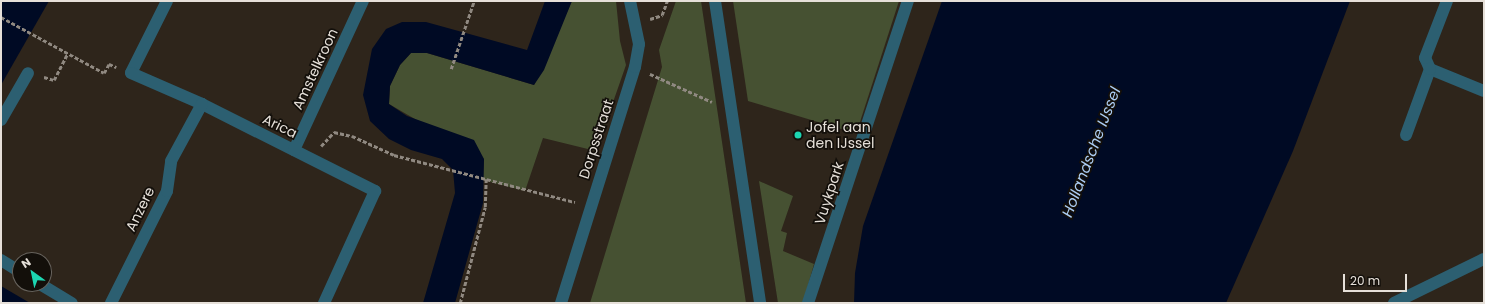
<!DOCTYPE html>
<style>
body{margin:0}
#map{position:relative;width:1485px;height:304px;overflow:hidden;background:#2e251b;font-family:Poppins,sans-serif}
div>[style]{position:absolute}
.green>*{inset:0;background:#465132}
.water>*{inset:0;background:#000a24}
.path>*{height:2.5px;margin-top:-1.25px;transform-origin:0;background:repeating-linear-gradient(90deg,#908981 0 4px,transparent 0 6px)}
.street>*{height:12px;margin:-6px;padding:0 6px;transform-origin:6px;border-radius:6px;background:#2c5f71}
.dots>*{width:11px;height:11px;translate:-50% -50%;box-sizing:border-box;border:2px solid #130f0a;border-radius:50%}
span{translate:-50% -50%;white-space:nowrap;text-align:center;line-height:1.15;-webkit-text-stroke:3.5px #130f0a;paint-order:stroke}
.street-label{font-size:14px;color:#e6e0d9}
.poi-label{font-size:14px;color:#e6e0d9}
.left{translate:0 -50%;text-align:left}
.water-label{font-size:15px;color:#accdf4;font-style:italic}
.frame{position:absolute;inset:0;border:2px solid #e6e0d9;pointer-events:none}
.north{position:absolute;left:12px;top:252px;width:40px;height:40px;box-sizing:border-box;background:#130f0a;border:1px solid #67635d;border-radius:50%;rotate:327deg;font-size:11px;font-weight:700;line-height:16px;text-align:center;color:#e6e0d9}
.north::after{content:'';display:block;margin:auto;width:14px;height:18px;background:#1cd5b1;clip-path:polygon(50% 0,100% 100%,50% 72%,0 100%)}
.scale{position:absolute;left:1343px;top:274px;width:64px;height:18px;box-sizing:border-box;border:2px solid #e6e0d9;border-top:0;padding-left:5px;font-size:12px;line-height:14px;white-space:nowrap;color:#e6e0d9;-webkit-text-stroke:3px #130f0a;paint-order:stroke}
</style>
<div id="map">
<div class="green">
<div style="clip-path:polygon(572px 1px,616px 1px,620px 41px,626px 65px,596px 151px,543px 138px,525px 191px,483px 180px,484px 159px,389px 104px,390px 86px,400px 65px,411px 53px,427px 53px,534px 85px)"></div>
<div style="clip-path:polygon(676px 1px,701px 1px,746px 303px,590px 303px,662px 67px,659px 50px)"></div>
<div style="clip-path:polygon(733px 1px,899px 1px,859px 125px,848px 131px,748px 101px)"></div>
<div style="clip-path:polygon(759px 181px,793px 196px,781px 231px,787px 233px,783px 251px,814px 264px,803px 303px,778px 303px)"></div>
</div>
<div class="water">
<div style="clip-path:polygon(1px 1px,49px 1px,1px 85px)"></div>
<div style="clip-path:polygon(545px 1px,572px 1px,544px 70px,534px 85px,427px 53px,411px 53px,400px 65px,390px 86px,389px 104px,407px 116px,474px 140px,484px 159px,483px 203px,455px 303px,423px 303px,455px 193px,453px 170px,442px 159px,411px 150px,389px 139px,370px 121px,363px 95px,372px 49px,386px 29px,402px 22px,426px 22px,527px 50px)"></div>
<div style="clip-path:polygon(942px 1px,1350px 1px,1293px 151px,1226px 303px,854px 303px,855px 273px,863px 226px)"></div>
<div style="clip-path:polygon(1px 286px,30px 303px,1px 303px)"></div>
</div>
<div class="path">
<div style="left:1px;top:17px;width:117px;rotate:28.5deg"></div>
<div style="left:104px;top:73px;width:10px;rotate:-61deg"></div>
<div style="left:109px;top:64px;width:8px;rotate:23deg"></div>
<div style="left:650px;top:19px;width:13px;rotate:-18deg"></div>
<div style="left:662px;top:15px;width:15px;rotate:-70deg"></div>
<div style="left:451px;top:69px;width:72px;rotate:-71.3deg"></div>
<div style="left:650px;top:74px;width:68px;rotate:24.3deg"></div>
<div style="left:44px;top:77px;width:10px;rotate:17deg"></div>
<div style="left:54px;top:80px;width:29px;rotate:-63deg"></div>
<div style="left:321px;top:146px;width:19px;rotate:-47deg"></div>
<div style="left:334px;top:132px;width:18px;rotate:13deg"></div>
<div style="left:352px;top:136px;width:46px;rotate:24.3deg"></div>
<div style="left:394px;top:155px;width:187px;rotate:14.6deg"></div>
<div style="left:460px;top:303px;width:99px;rotate:-75.4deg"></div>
<div style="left:485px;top:207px;width:28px;rotate:-88deg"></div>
</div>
<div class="street">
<div style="left:167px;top:1px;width:80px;rotate:116.6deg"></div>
<div style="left:131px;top:73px;width:77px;rotate:23.6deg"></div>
<div style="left:202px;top:104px;width:194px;rotate:26.7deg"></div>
<div style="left:375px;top:191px;width:123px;rotate:114.5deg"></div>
<div style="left:715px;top:1px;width:305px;rotate:81.5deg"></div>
<div style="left:1430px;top:69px;width:58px;rotate:22.2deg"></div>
<div style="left:1px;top:120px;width:54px;rotate:-60.1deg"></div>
<div style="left:1406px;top:135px;width:70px;rotate:-70deg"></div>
<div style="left:1430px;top:69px;width:12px;rotate:-114deg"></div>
<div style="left:1425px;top:58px;width:61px;rotate:-68.9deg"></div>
<div style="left:294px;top:150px;width:164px;rotate:-65.2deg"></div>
<div style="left:1px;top:260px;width:22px;rotate:32deg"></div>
<div style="left:40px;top:284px;width:37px;rotate:31deg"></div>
<div style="left:111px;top:303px;width:125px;rotate:-63.4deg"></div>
<div style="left:167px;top:191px;width:30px;rotate:-82deg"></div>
<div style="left:171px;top:161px;width:65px;rotate:-61.5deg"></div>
<div style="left:561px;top:303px;width:247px;rotate:-72.6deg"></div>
<div style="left:635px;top:67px;width:23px;rotate:-80deg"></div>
<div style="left:639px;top:44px;width:44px;rotate:-101.8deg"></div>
<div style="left:808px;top:303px;width:318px;rotate:-71.7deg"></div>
<div style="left:1394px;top:303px;width:100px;rotate:-26.1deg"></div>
</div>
<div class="dots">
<div style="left:798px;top:135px;background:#1cd5b1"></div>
</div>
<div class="street-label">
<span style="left:315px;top:69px;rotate:-65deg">Amstelkroon</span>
<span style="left:280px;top:126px;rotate:26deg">Arica</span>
<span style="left:596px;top:139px;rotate:-72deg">Dorpsstraat</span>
<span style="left:829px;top:193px;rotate:-72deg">Vuykpark</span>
<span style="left:140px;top:209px;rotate:-64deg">Anzere</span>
</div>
<div class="poi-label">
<span class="left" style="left:806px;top:135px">Jofel aan<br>den IJssel</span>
</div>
<div class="water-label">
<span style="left:1091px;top:152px;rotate:-69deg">Hollandsche IJssel</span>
</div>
<div class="frame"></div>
<div class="north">N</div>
<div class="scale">20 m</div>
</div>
